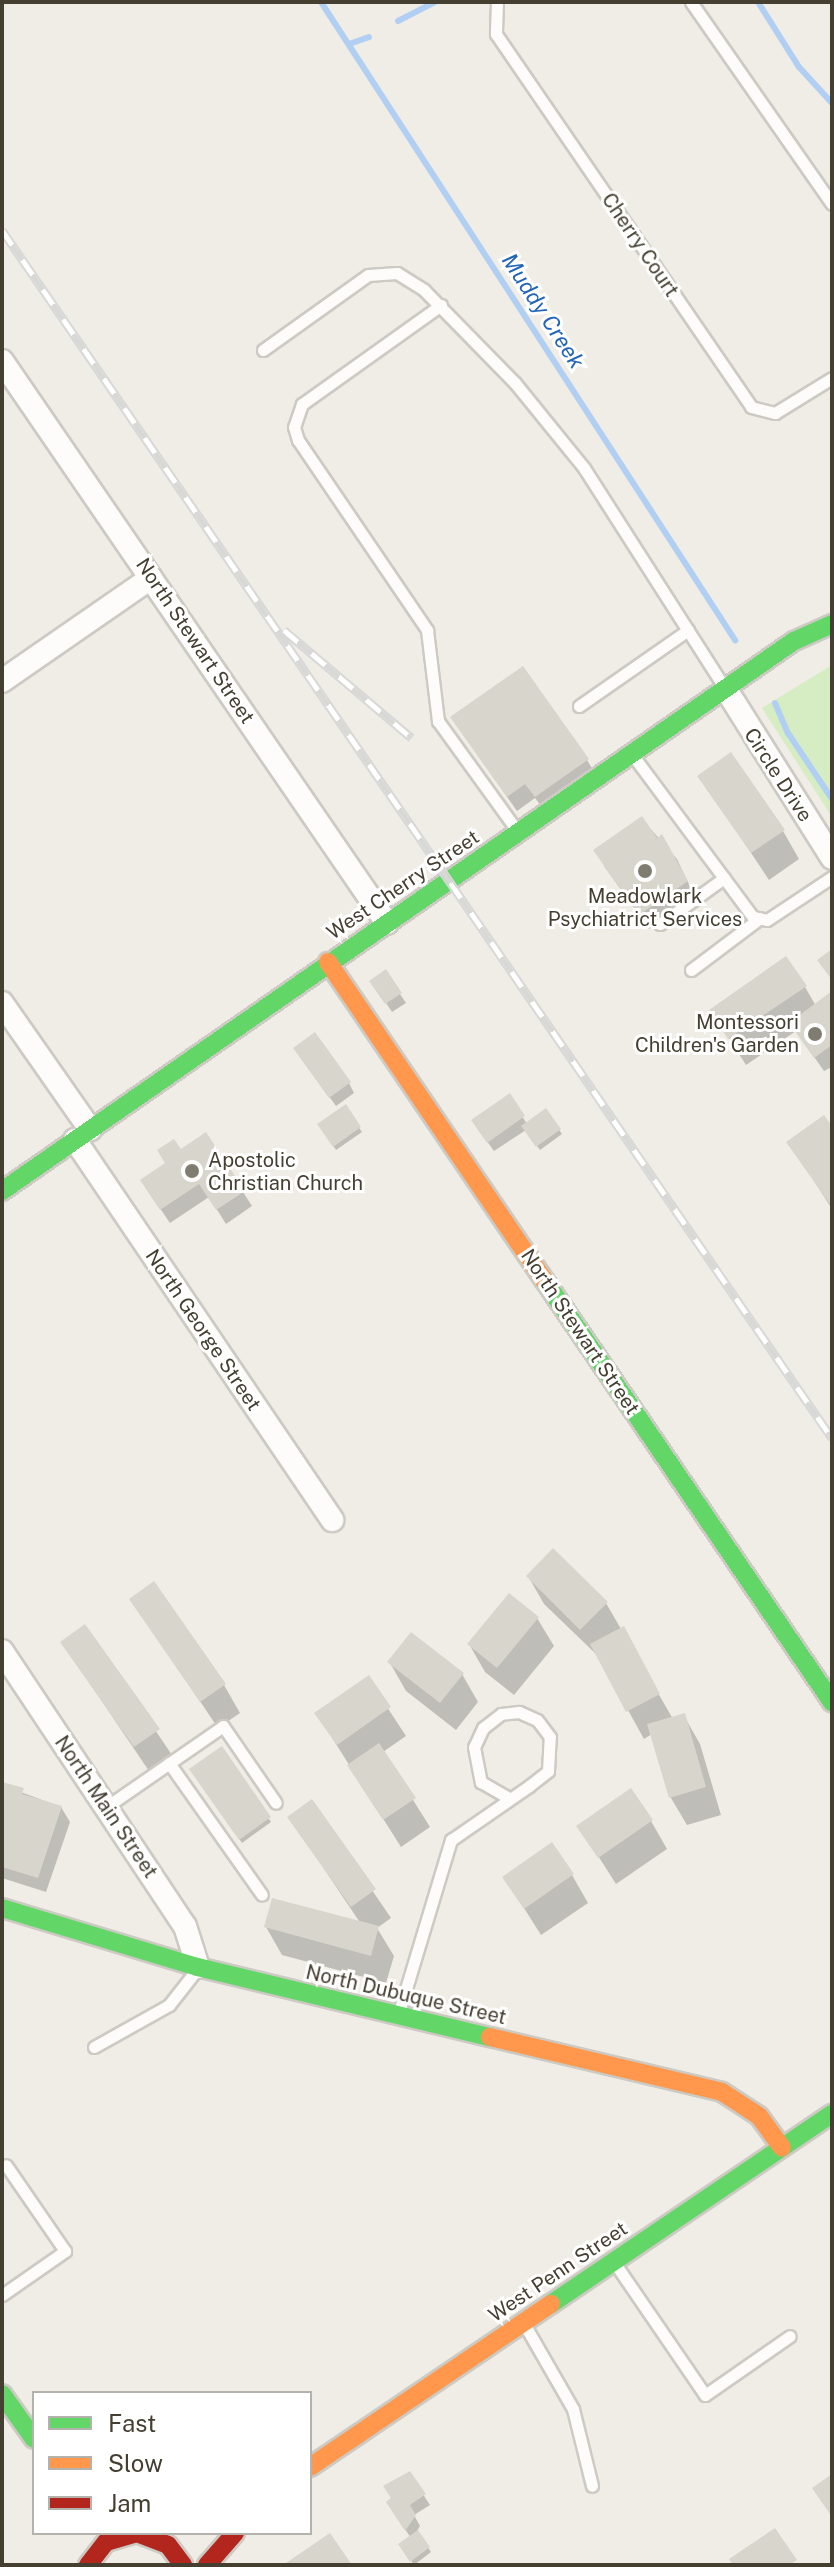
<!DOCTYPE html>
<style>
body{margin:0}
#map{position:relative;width:834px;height:2567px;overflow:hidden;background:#efede5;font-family:"Public Sans",sans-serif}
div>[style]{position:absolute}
.green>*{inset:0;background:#d6ecc2}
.shadow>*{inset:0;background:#0003}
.stream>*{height:6px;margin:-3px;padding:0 3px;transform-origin:3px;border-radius:3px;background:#b1cff2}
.building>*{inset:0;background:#d8d5cd}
.roads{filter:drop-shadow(2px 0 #cccac3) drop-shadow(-2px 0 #cccac3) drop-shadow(0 2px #cccac3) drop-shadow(0 -2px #cccac3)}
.lane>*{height:11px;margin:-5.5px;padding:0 5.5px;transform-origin:5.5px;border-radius:5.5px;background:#fdfcfb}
.street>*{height:22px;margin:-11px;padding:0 11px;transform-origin:11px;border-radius:11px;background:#fdfcfb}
.fast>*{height:18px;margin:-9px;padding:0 9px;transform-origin:9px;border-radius:9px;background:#63d668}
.slow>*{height:18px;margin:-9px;padding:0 9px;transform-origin:9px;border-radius:9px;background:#ff974d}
.jam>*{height:18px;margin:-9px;padding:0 9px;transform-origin:9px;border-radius:9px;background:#b3261e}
.rail>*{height:9px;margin-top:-4.5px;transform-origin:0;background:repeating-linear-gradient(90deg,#fff 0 18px,#d8d8d7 0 36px);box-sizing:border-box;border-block:2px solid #d8d8d7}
.dots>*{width:22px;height:22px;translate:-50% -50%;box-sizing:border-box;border:4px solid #fff;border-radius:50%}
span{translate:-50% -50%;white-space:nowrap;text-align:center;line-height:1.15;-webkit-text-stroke:6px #fff;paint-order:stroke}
.street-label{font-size:20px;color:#443f31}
.poi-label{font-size:20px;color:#443f31}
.right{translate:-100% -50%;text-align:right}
.left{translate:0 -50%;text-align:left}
.water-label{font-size:22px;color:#2264b9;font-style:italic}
.frame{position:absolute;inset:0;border:4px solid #443f31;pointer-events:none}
.legend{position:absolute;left:32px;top:2391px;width:280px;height:144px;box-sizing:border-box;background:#fff;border:2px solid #b4b2ad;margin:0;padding:10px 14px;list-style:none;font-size:24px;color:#443f31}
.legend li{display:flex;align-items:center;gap:16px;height:40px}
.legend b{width:40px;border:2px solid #b4b2ad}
</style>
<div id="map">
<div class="green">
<div style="clip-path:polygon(832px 665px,832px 817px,762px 708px)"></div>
</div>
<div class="shadow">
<div style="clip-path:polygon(462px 733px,587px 760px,596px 775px,545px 811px,535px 798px,517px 811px)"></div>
<div style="clip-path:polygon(700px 776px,783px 831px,799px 859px,769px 880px)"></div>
<div style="clip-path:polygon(641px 818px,677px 859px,695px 897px,649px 929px,604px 866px)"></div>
<div style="clip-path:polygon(805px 987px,816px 1006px,832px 994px,832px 1067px,824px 1071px,796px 1031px,746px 1065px,711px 1010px)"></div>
<div style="clip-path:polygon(378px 991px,400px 994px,406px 1003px,392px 1012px)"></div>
<div style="clip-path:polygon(301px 1058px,349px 1083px,354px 1093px,336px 1106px)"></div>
<div style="clip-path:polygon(509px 1096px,527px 1124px,546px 1111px,562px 1134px,540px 1150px,526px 1130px,494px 1151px,479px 1130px)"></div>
<div style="clip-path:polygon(345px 1107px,362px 1132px,336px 1150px,320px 1125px)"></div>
<div style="clip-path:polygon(832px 1130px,832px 1209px,789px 1142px)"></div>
<div style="clip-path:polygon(180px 1152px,243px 1192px,252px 1206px,226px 1224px,209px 1197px,170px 1223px,151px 1195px)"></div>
<div style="clip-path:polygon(528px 1576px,606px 1603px,673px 1719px,684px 1716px,700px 1744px,721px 1815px,687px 1825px,671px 1798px,652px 1734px,644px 1739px,598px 1656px,544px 1604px)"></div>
<div style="clip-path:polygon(131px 1599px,224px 1685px,240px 1713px,218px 1728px)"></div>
<div style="clip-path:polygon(537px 1618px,554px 1646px,514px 1695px,485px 1672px,469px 1644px)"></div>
<div style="clip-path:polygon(85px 1626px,174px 1758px,151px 1774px,62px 1642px)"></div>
<div style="clip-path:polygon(390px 1663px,462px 1674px,478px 1702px,456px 1730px,406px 1691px)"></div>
<div style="clip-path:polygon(368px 1678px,406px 1736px,383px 1752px,430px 1827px,401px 1847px,317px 1714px)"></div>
<div style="clip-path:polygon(221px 1749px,271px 1822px,242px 1843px,192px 1769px)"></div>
<div style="clip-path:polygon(2px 1785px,61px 1807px,70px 1822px,46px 1892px,2px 1878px)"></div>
<div style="clip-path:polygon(312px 1802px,391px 1918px,377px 1928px,394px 1956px,386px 1983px,282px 1955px,266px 1927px,361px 1924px,290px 1818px)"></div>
<div style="clip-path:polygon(651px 1821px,667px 1849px,616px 1884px,579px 1826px)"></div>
<div style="clip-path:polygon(572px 1875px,588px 1903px,541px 1935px,505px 1878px)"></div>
<div style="clip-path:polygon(409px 2473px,430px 2505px,414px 2515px,420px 2526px,417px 2531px,431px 2552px,414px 2565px,401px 2545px,411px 2538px,394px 2513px)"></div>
</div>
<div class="stream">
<div style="left:321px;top:2px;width:761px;rotate:57.02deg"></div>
<div style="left:758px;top:2px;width:77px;rotate:57.8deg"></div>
<div style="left:799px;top:67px;width:49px;rotate:47.5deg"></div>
<div style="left:398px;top:21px;width:42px;rotate:-27.2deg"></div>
<div style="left:349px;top:44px;width:21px;rotate:-19deg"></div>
<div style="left:775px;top:703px;width:33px;rotate:67deg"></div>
<div style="left:788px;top:733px;width:79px;rotate:56.3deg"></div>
</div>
<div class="building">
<div style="clip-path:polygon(523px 666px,589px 759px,535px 797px,525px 784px,507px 797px,450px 717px)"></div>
<div style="clip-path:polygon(731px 752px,785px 830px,751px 853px,697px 776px)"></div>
<div style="clip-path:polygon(642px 816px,657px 838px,662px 834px,688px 881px,639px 915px,593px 850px)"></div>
<div style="clip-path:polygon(832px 949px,832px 980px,817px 960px)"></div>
<div style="clip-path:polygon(786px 956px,807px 986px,728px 1039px,709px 1010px)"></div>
<div style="clip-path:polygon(386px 969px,402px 993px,385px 1004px,369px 981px)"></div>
<div style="clip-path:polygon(832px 991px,832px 1045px,814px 1058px,789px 1023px)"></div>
<div style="clip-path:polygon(315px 1032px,351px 1082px,329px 1098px,293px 1048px)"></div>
<div style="clip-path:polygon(510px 1093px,525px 1116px,487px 1143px,471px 1120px)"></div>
<div style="clip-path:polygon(346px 1104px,361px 1127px,333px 1147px,317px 1124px)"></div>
<div style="clip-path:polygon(546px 1108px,561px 1129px,536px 1147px,521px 1126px)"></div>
<div style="clip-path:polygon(824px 1115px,832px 1126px,832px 1207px,786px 1142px)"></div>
<div style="clip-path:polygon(206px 1132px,245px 1191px,216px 1210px,199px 1184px,160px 1210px,140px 1180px,165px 1163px,157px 1150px,174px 1139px,181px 1149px)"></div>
<div style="clip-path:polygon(553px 1548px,608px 1602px,580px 1630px,526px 1576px)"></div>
<div style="clip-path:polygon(154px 1581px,226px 1684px,200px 1702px,129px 1599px)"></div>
<div style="clip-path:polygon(509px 1593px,539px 1617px,497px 1668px,467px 1644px)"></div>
<div style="clip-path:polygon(85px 1624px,160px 1729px,134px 1747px,60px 1642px)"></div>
<div style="clip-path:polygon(624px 1626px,660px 1694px,626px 1712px,590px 1644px)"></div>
<div style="clip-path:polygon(411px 1632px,464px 1673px,440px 1703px,387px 1662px)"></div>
<div style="clip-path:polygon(369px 1675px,391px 1707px,337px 1745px,314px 1713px)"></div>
<div style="clip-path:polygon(685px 1713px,706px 1787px,669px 1798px,647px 1724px)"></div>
<div style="clip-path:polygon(379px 1743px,416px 1798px,383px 1820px,347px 1765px)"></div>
<div style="clip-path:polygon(222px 1746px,271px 1817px,239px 1840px,189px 1769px)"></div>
<div style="clip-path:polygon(2px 1782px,24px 1788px,22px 1794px,62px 1806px,38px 1878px,2px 1867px)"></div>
<div style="clip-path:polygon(631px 1788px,653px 1820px,598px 1858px,576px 1826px)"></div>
<div style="clip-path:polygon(312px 1799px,376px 1889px,351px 1907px,287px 1817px)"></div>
<div style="clip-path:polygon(552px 1842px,574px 1874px,524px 1909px,502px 1877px)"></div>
<div style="clip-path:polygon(272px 1898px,379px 1926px,371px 1956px,264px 1927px)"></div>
<div style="clip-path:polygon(410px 2471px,426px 2494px,410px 2505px,416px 2515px,405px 2531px,386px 2502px,391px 2498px,383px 2486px)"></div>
<div style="clip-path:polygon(832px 2474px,832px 2517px,812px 2488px)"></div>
<div style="clip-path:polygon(775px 2528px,797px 2560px,789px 2565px,733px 2565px,729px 2559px)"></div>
<div style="clip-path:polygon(418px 2530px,430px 2547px,410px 2562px,398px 2544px)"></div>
<div style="clip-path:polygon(330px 2533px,352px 2565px,283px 2565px)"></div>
</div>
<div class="roads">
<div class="lane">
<div style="left:497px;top:2px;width:32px;rotate:92deg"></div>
<div style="left:496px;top:34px;width:452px;rotate:55.6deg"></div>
<div style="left:751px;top:407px;width:25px;rotate:14deg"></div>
<div style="left:775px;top:413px;width:67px;rotate:-31.6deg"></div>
<div style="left:691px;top:2px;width:246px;rotate:55.1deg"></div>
<div style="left:441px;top:305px;width:171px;rotate:144.5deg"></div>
<div style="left:302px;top:404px;width:24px;rotate:109deg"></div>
<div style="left:294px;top:427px;width:14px;rotate:73deg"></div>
<div style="left:298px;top:440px;width:230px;rotate:55.8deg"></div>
<div style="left:427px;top:630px;width:92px;rotate:83.1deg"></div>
<div style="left:438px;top:721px;width:137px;rotate:54.2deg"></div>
<div style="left:263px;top:350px;width:129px;rotate:-35.5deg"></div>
<div style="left:368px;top:275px;width:29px;rotate:-4deg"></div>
<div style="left:397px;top:273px;width:32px;rotate:32deg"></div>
<div style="left:424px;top:290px;width:130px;rotate:45.6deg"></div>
<div style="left:515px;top:383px;width:109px;rotate:50.9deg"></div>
<div style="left:584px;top:468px;width:260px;rotate:57.4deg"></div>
<div style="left:579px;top:706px;width:133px;rotate:-34.9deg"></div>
<div style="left:634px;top:757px;width:199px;rotate:53.4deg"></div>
<div style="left:753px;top:917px;width:14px;rotate:12deg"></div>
<div style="left:767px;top:920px;width:78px;rotate:-33.5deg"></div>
<div style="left:660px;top:924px;width:79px;rotate:-35.7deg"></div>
<div style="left:691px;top:970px;width:86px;rotate:-37deg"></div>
<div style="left:169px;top:1763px;width:161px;rotate:54.8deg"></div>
<div style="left:106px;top:1807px;width:142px;rotate:-34.7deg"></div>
<div style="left:223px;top:1726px;width:93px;rotate:55.5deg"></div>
<div style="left:399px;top:2012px;width:180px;rotate:-73.2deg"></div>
<div style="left:451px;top:1840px;width:95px;rotate:-34.7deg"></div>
<div style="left:529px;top:1786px;width:24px;rotate:-38deg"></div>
<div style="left:548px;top:1771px;width:34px;rotate:-87deg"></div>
<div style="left:550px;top:1737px;width:21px;rotate:-127deg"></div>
<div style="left:537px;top:1720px;width:20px;rotate:-156deg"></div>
<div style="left:519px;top:1712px;width:18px;rotate:174deg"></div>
<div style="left:501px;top:1714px;width:23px;rotate:142deg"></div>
<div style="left:483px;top:1728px;width:21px;rotate:115deg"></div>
<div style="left:474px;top:1747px;width:36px;rotate:79deg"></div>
<div style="left:481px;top:1782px;width:32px;rotate:30deg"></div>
<div style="left:94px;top:2047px;width:86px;rotate:-29.2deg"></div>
<div style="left:169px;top:2005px;width:47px;rotate:-51.9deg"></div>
<div style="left:614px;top:2262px;width:161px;rotate:55.6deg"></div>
<div style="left:705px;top:2395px;width:103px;rotate:-34.8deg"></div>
<div style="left:2px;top:2295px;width:77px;rotate:-34.9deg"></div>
<div style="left:65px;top:2251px;width:104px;rotate:-124.5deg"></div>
<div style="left:523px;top:2322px;width:100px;rotate:60.1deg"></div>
<div style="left:573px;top:2409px;width:79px;rotate:76.1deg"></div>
</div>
<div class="street">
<div style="left:2px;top:361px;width:681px;rotate:55.59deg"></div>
<div style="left:2px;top:681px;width:181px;rotate:-34.7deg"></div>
<div style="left:727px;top:691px;width:197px;rotate:57.8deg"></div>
<div style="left:2px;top:1003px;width:154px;rotate:55.1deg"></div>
<div style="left:75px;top:1140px;width:459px;rotate:55.9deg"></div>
<div style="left:2px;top:1651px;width:330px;rotate:56.4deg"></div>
<div style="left:185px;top:1926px;width:43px;rotate:72.4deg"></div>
</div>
<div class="fast">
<div style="left:2px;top:1191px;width:964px;rotate:-34.78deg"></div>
<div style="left:794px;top:641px;width:42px;rotate:-24.1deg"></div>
<div style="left:545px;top:1281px;width:510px;rotate:55.72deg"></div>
<div style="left:2px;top:1908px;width:205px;rotate:16.8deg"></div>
<div style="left:198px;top:1967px;width:300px;rotate:13.5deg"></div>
<div style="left:551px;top:2304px;width:339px;rotate:-34.1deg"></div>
<div style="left:2px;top:2394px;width:55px;rotate:54.6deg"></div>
</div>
<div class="slow">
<div style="left:328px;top:962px;width:386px;rotate:55.8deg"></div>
<div style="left:490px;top:2037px;width:238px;rotate:13.3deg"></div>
<div style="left:722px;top:2092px;width:44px;rotate:33deg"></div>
<div style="left:759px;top:2116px;width:39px;rotate:54deg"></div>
<div style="left:310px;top:2467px;width:291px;rotate:-34.1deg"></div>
</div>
<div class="jam">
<div style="left:88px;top:2565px;width:29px;rotate:-52deg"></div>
<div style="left:106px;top:2542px;width:32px;rotate:-16deg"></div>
<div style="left:137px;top:2533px;width:33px;rotate:21deg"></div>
<div style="left:168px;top:2545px;width:25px;rotate:53deg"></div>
<div style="left:207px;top:2565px;width:43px;rotate:-48.8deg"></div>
</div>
</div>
<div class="rail">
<div style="left:2px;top:230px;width:1466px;rotate:55.51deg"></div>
<div style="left:284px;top:630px;width:167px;rotate:40.2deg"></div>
</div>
<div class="dots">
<div style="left:645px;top:871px;background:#807c70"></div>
<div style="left:815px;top:1034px;background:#807c70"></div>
<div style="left:192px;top:1171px;background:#807c70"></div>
</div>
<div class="street-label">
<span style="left:640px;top:245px;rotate:56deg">Cherry Court</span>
<span style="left:195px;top:641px;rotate:56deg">North Stewart Street</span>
<span style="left:778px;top:775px;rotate:57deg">Circle Drive</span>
<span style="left:403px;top:885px;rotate:-34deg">West Cherry Street</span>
<span style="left:203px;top:1330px;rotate:56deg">North George Street</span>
<span style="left:580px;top:1332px;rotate:56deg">North Stewart Street</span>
<span style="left:106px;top:1807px;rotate:56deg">North Main Street</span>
<span style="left:406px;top:1995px;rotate:13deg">North Dubuque Street</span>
<span style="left:558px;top:2272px;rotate:-34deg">West Penn Street</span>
</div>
<div class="poi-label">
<span style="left:645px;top:908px">Meadowlark<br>Psychiatrict Services</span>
<span class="right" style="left:799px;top:1034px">Montessori<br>Children's Garden</span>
<span class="left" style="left:208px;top:1172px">Apostolic<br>Christian Church</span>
</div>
<div class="water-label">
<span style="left:543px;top:311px;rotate:57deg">Muddy Creek</span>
</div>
<div class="frame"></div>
<ul class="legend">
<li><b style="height:10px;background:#63d668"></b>Fast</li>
<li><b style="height:10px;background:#ff974d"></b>Slow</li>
<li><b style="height:10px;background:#b3261e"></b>Jam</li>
</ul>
</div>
